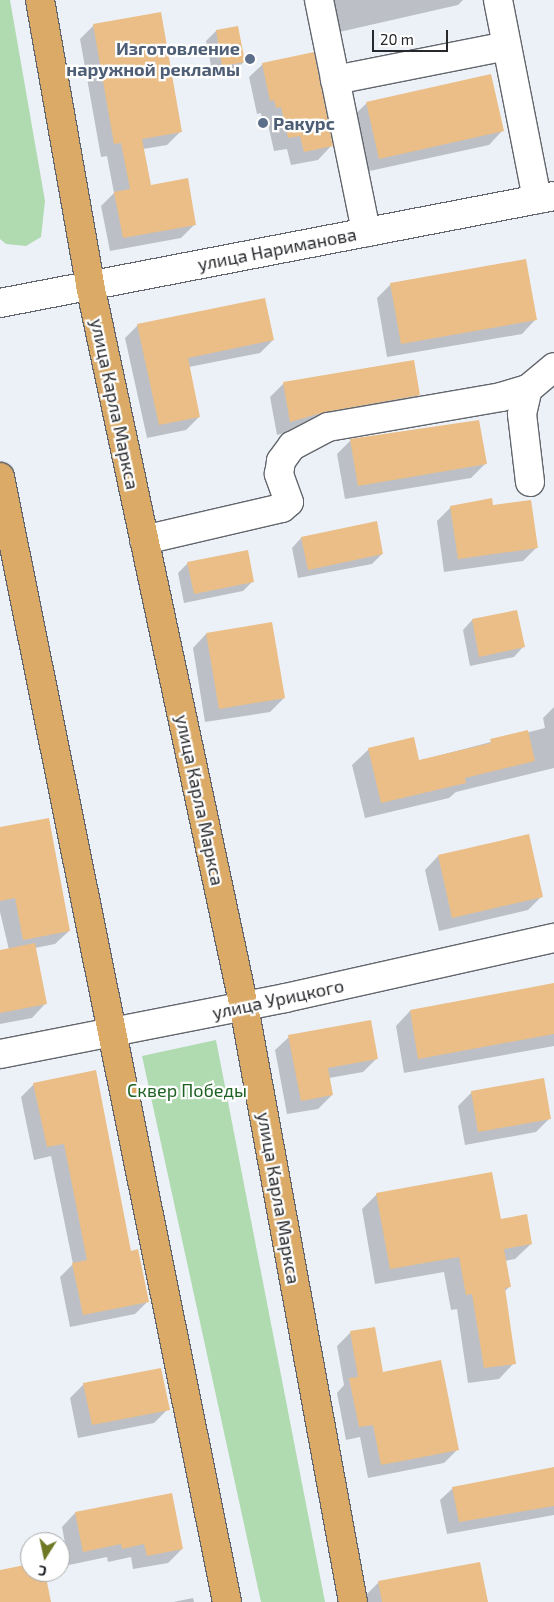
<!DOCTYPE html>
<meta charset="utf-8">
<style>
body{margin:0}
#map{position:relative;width:554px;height:1602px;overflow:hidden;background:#ecf1f8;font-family:"Exo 2",sans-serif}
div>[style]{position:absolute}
.green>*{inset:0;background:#b0daaf}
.shadow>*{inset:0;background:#0003}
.building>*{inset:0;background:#eabe86}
.roads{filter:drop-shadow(1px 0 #62666c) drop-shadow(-1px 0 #62666c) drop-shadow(0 1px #62666c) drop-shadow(0 -1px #62666c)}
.minor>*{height:28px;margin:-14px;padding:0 14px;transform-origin:14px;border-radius:14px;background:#fff}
.major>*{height:28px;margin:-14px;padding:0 14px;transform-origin:14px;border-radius:14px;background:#daaa66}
.dots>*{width:14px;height:14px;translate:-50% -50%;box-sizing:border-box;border:2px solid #fff;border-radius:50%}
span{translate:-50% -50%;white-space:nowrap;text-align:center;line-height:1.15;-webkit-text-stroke:4.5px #fff;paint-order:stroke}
.service-label{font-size:18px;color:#4e5e75;font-weight:700}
.right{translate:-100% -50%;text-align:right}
.left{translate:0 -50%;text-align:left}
.street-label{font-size:18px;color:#26282b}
.park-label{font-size:18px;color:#1e6223}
.north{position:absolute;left:20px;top:1532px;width:50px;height:50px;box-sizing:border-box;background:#fff;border:1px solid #a8a9aa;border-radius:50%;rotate:190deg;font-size:14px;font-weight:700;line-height:20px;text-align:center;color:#26282b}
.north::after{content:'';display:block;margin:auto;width:18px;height:22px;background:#6f7924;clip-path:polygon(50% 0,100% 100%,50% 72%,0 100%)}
.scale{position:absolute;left:372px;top:30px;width:76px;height:22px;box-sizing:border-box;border:2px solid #26282b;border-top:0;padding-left:6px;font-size:15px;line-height:18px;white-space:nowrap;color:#26282b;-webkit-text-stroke:4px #fff;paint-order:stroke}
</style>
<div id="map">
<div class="green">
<div style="clip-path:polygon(0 0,10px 0,45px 201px,41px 237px,26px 246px,6px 244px,0 239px)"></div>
<div style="clip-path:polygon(216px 1040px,325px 1602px,261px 1602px,142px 1056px)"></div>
</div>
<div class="shadow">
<div style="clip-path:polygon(328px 0,463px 0,458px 5px,335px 33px)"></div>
<div style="clip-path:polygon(94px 25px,181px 131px,167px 145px,143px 149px,150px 187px,195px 224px,181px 238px,110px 251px,101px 206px,114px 193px,107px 156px,101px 157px,80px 39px)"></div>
<div style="clip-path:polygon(237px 27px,244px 62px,234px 71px,213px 75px,206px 41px,216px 31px)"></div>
<div style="clip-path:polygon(263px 64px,331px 146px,318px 160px,291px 165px,287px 149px,274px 151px,267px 120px,262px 121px,261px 113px,257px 114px,249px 77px)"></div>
<div style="clip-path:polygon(367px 103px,502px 131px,489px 145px,365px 172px,353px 116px)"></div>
<div style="clip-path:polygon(391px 284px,535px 320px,522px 334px,387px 357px,377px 298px)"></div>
<div style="clip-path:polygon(138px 325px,273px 340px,260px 353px,189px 367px,199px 417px,186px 430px,147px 438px,125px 338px)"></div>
<div style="clip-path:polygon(284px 383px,419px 395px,405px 408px,311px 425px,277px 435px,270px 397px)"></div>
<div style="clip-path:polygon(351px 440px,485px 464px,471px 478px,345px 499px,337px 454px)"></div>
<div style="clip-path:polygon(451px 507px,537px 547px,523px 561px,444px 572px,437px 521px)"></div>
<div style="clip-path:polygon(301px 538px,382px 554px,372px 564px,298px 578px,292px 548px)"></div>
<div style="clip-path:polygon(187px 564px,253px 581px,243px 591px,184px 603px,178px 573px)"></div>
<div style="clip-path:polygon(472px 620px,523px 647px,514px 657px,470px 666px,463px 630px)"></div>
<div style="clip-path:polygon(206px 634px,284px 698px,270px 712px,205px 722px,193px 648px)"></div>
<div style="clip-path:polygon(554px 707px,554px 768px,456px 792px,449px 798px,365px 818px,352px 765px,369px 749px,418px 761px,545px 728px,543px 718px)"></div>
<div style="clip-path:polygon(0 828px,69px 931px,55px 944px,35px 948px,45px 1004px,32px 1018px,0 1024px,0 951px,9px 950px,0 912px)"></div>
<div style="clip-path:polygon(438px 856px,542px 896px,528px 910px,439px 931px,425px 870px)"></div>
<div style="clip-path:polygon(554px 984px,554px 1046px,404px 1073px,396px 1026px,410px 1011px)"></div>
<div style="clip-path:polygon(289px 1037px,377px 1058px,363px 1072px,329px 1078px,332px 1095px,318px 1109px,287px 1114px,275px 1050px)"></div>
<div style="clip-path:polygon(34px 1084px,148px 1301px,135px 1314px,70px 1327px,60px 1277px,73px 1264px,51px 1156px,34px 1160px,21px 1097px)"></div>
<div style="clip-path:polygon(472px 1092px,550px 1118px,536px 1132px,465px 1145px,458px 1106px)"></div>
<div style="clip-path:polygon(377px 1194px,500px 1221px,531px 1244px,515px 1259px,504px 1261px,509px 1287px,504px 1292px,514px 1363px,499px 1379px,468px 1383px,457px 1309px,451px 1310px,444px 1272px,375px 1284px,362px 1209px)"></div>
<div style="clip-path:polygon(351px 1332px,382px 1373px,458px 1449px,444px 1463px,368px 1478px,360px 1437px,346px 1440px,337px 1393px,344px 1385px,337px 1346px)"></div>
<div style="clip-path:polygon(84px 1384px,168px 1409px,154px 1423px,78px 1438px,70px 1398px)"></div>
<div style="clip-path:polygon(554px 1468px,554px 1515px,447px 1534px,440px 1500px,453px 1488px)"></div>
<div style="clip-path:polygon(75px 1513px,182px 1549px,168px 1563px,133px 1569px,131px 1557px,108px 1562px,107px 1557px,69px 1565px,62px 1527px)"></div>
<div style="clip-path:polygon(379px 1582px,486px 1602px,366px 1602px,365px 1596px)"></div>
<div style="clip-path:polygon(193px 1598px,194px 1602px,173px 1602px)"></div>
</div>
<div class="building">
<div style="clip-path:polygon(161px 12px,182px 132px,142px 139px,151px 185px,188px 178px,196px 225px,123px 238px,114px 192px,130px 189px,121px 143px,114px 144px,93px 24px)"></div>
<div style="clip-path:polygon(238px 26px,245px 62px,222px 66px,216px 30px)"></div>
<div style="clip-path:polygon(314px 52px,333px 146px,304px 152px,300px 136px,288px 138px,281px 107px,276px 108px,274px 100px,270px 101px,262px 63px)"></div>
<div style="clip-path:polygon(491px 74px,504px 131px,379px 159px,366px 102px)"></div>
<div style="clip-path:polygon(526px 259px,537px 320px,401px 344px,390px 283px)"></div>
<div style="clip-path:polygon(265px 298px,274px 340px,188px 358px,200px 417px,159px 425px,137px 324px)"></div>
<div style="clip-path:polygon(414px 360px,420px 395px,325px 412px,290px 422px,283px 382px)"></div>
<div style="clip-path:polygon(479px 420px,487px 464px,358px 486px,350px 439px)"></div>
<div style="clip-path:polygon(492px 498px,493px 505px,531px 500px,538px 548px,458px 559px,450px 506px)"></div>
<div style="clip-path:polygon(377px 521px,383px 554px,308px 570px,301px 537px)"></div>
<div style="clip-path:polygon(248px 550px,254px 582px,194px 594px,187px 562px)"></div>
<div style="clip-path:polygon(517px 610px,525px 647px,479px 657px,472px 619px)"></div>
<div style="clip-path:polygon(272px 622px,285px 698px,219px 709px,206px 633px)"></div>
<div style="clip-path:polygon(528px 730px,535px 761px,465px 778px,466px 783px,381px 803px,368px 748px,414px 737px,419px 760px,491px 743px,490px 739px)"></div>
<div style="clip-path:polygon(49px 818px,70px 931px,23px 940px,15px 898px,0 901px,0 827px)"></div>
<div style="clip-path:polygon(529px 834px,543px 897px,452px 918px,438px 855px)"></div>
<div style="clip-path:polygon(35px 943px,47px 1004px,0 1013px,0 950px)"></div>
<div style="clip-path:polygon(554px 983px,554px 1034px,418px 1059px,410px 1010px)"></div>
<div style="clip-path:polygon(371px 1020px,378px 1059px,328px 1068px,333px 1095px,301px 1101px,288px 1035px)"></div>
<div style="clip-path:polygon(96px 1070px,131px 1251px,138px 1249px,149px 1302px,83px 1315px,72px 1263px,87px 1260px,64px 1144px,47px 1147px,33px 1083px)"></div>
<div style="clip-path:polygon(544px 1078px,551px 1119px,478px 1132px,471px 1091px)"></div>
<div style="clip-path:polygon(492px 1172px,501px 1219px,527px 1214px,532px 1244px,504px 1249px,511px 1287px,505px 1288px,516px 1364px,484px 1368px,472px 1294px,466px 1295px,459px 1257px,390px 1269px,376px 1193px)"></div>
<div style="clip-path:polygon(375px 1327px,383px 1372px,441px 1360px,459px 1450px,381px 1465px,373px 1425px,359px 1427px,349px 1378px,358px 1377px,350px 1331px)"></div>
<div style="clip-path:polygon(161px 1368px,170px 1410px,92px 1425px,83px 1383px)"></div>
<div style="clip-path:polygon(554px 1467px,554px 1506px,459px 1522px,452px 1487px)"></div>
<div style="clip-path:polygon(172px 1493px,183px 1549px,147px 1556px,144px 1544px,122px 1549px,121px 1544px,83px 1552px,75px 1512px)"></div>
<div style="clip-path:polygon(480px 1562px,488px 1602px,382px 1602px,378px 1581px)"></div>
<div style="clip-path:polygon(30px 1564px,30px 1572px,45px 1572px,51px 1602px,0 1602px,0 1570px)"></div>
</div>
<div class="roads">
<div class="minor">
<div style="left:319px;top:0;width:237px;rotate:78.5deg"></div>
<div style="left:498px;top:0;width:203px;rotate:78.9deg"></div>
<div style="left:335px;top:80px;width:174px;rotate:-11.2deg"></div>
<div style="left:0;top:303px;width:564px;rotate:-10.93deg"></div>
<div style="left:530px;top:482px;width:68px;rotate:-96.7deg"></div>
<div style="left:522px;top:414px;width:26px;rotate:-77deg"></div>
<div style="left:528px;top:389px;width:34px;rotate:-40deg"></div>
<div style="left:144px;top:540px;width:142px;rotate:-13.1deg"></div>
<div style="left:282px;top:508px;width:9px;rotate:-41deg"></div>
<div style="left:289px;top:502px;width:30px;rotate:-110deg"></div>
<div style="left:279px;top:474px;width:13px;rotate:-81deg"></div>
<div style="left:281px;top:461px;width:19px;rotate:-54deg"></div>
<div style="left:292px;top:446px;width:41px;rotate:-27.8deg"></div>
<div style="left:328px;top:427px;width:176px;rotate:-9.8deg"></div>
<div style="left:501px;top:397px;width:28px;rotate:-17deg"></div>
<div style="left:0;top:1054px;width:290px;rotate:-11.1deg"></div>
<div style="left:285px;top:998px;width:276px;rotate:-12.6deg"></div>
</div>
<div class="major">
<div style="left:40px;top:0;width:289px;rotate:80deg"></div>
<div style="left:90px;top:285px;width:738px;rotate:77.96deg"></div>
<div style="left:244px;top:1007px;width:605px;rotate:79.62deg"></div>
<div style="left:0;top:477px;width:1148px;rotate:78.59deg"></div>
</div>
</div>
<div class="dots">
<div style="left:250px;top:59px;background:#5c6f8a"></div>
<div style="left:263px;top:123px;background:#5c6f8a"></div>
</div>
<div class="service-label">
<span class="right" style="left:240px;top:59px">Изготовление<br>наружной рекламы</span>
<span class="left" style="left:273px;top:123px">Ракурс</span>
</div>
<div class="street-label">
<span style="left:277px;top:249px;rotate:-11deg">улица Нариманова</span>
<span style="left:115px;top:404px;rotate:78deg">улица Карла Маркса</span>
<span style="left:200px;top:800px;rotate:78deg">улица Карла Маркса</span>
<span style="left:278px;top:999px;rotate:-12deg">улица Урицкого</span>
<span style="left:279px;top:1198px;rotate:80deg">улица Карла Маркса</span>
</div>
<div class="park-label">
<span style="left:187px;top:1090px">Сквер Победы</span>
</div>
<div class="north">С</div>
<div class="scale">20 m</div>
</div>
